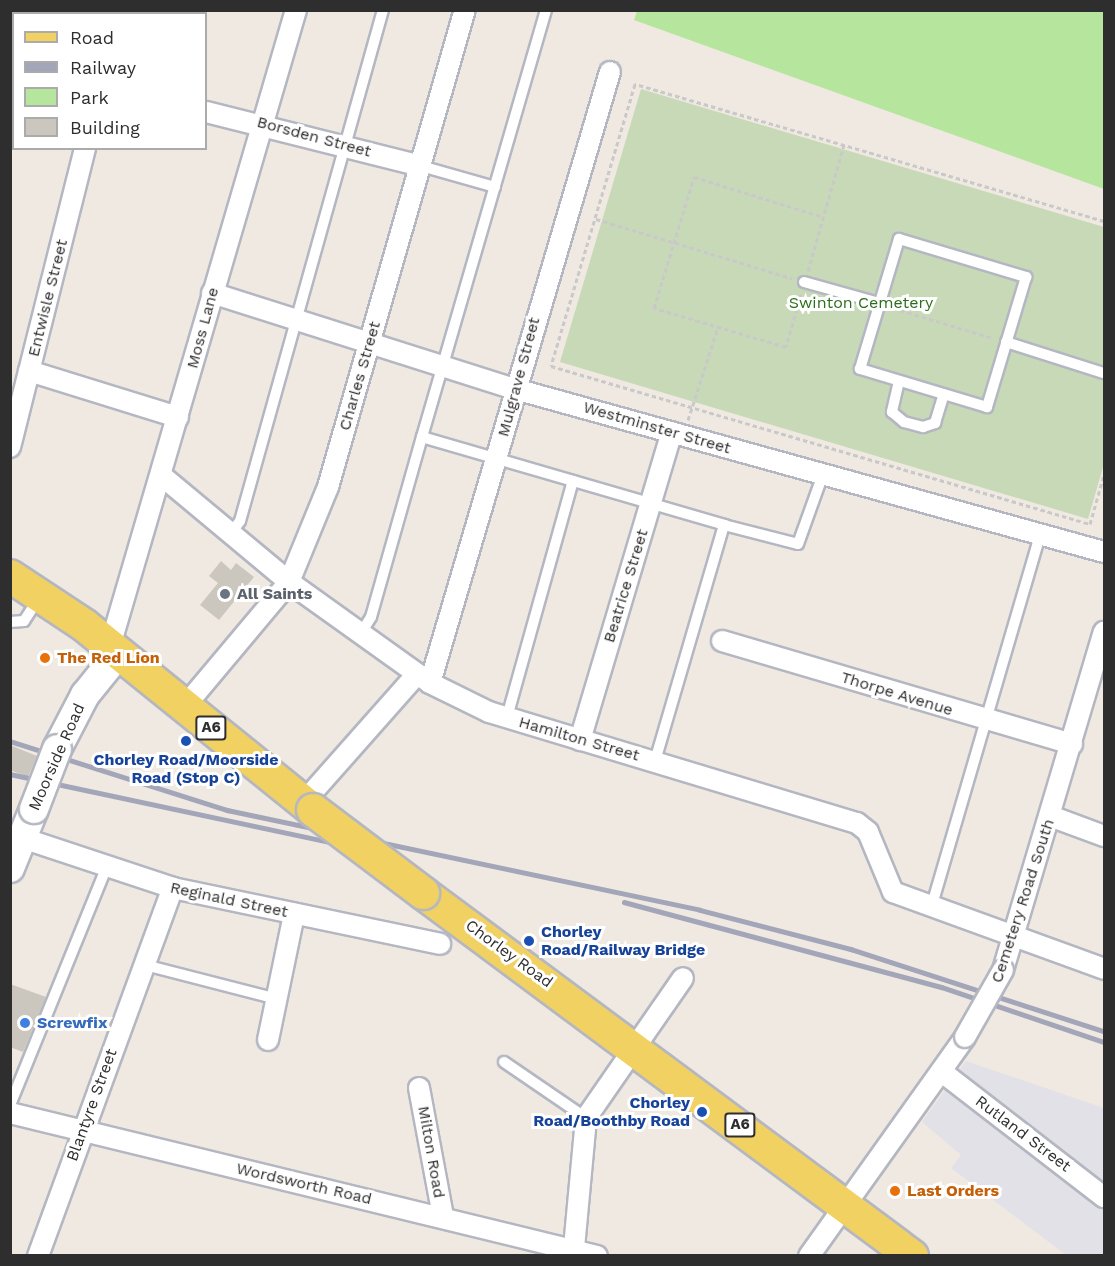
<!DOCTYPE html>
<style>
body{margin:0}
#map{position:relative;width:1115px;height:1266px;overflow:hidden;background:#efe9e1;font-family:"Work Sans",sans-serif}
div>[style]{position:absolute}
.industrial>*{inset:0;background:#e3e1e8}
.green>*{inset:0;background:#b6e59e}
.cemetery>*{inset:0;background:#c8d9b8}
.building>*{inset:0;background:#cbc7bf}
.path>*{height:3px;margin-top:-1.5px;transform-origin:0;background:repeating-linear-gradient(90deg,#c9c9c9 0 4.5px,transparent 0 7.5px)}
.roads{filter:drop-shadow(2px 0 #b4b7c1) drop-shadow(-2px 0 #b4b7c1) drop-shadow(0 2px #b4b7c1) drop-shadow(0 -2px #b4b7c1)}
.lane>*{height:10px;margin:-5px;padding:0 5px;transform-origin:5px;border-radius:5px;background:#fff}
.street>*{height:20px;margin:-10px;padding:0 10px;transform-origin:10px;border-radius:10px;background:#fff}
.secondary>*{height:28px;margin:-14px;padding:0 14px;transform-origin:14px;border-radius:14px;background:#fff}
.primary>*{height:32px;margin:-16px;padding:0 16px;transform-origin:16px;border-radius:16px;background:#f2d163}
.rail>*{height:4.5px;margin:-2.25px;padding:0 2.25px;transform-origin:2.25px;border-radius:2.25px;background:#a3a6b8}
.bridges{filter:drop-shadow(2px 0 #b4b7c1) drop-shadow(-2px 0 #b4b7c1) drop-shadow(0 2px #b4b7c1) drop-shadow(0 -2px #b4b7c1)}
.street-bridge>*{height:20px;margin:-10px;padding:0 10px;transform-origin:10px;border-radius:10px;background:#fff}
.secondary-bridge>*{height:28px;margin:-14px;padding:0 14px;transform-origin:14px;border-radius:14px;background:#fff}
.primary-bridge>*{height:32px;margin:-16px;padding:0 16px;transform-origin:16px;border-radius:16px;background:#f2d163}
.dots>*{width:16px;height:16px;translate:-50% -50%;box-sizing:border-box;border:3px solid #fff;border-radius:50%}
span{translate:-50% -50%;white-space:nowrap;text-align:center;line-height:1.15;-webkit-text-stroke:6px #fff;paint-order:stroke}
.shield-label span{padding:2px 4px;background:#fff;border:2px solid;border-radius:4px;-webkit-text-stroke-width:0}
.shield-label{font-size:15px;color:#2e2e2e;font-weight:700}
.street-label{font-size:16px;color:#2e2e2e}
.park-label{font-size:16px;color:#2c6e1b}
.worship-label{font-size:16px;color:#5b616d;font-weight:700}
.left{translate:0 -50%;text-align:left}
.food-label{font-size:16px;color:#c56008;font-weight:700}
.transit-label{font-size:16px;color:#164399;font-weight:700}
.right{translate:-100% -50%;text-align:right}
.shop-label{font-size:16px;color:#366cbe;font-weight:700}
.frame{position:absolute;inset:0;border:12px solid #2e2e2e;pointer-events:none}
.legend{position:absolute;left:12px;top:12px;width:195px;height:138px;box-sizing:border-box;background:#fff;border:2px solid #ababab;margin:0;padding:8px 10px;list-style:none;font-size:18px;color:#2e2e2e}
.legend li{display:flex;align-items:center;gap:12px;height:30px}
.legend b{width:30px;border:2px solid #ababab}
</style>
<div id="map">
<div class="industrial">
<div style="clip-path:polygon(966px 1061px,1104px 1108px,1104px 1255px,1066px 1255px,951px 1168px,961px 1155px,922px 1122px)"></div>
</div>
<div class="green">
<div style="clip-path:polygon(637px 11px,1104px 11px,1104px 189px,634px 20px)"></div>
</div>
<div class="cemetery">
<div style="clip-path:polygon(641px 89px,1104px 227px,1104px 464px,1088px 519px,560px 362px)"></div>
</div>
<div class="building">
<div style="clip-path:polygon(221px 561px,231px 570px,236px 563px,254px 577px,219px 620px,200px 605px,218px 583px,209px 576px)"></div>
<div style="clip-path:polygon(10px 745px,37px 756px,28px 777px,10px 770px)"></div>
<div style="clip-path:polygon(10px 984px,46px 997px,23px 1052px,10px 1047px)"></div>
</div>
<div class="path">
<div style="left:107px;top:14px;width:4px;rotate:-90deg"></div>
<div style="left:596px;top:219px;width:205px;rotate:16.8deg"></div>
<div style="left:1104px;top:221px;width:489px;rotate:-163.7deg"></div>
<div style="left:635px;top:84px;width:294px;rotate:106.6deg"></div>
<div style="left:551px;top:366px;width:562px;rotate:16.34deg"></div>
<div style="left:1090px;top:524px;width:51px;rotate:-74.1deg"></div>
<div style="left:808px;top:271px;width:131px;rotate:-74.1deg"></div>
<div style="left:801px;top:294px;width:55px;rotate:105.8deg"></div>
<div style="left:786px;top:347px;width:138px;rotate:-163.5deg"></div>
<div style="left:654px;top:308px;width:137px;rotate:-73deg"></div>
<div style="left:694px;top:177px;width:135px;rotate:17.2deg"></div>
<div style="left:893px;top:308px;width:104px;rotate:16.7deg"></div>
<div style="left:688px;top:420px;width:98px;rotate:-72.1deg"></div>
</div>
<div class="roads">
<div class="lane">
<div style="left:546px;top:10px;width:445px;rotate:106.2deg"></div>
<div style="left:422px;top:437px;width:315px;rotate:16.2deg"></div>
<div style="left:724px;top:525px;width:246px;rotate:106.3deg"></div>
<div style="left:196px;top:14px;width:4px;rotate:-76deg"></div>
<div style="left:421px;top:166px;width:77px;rotate:15.8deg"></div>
<div style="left:899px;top:239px;width:133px;rotate:16.7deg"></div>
<div style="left:1026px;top:277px;width:136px;rotate:106.7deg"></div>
<div style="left:987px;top:407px;width:133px;rotate:-163.3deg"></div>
<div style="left:860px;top:369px;width:136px;rotate:-73.3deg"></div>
<div style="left:804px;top:282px;width:78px;rotate:15.6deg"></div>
<div style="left:1006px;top:342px;width:103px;rotate:17.6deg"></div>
<div style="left:899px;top:381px;width:32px;rotate:103deg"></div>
<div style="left:892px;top:412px;width:16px;rotate:40deg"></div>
<div style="left:904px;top:422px;width:20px;rotate:15deg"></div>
<div style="left:923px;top:427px;width:13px;rotate:-18deg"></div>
<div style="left:935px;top:423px;width:30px;rotate:-73deg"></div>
<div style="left:724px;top:525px;width:76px;rotate:14.4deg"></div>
<div style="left:798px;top:544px;width:74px;rotate:-70.3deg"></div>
<div style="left:231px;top:533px;width:15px;rotate:-53deg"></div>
<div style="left:240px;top:521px;width:531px;rotate:-74.37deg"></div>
<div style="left:10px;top:622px;width:14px;rotate:-4deg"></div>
<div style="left:24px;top:621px;width:27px;rotate:-57deg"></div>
<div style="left:361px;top:633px;width:19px;rotate:-58deg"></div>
<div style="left:371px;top:617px;width:187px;rotate:-74.2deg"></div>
<div style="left:507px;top:717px;width:245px;rotate:-74.4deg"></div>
<div style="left:931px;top:908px;width:388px;rotate:-73.7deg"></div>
<div style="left:145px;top:965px;width:136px;rotate:14.4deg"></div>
<div style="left:504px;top:1062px;width:99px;rotate:34.3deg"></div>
<div style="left:10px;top:1105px;width:255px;rotate:-67.9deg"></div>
</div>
<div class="street">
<div style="left:206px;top:112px;width:222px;rotate:14.1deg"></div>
<div style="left:212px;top:293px;width:318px;rotate:17.6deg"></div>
<div style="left:515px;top:389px;width:611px;rotate:15.47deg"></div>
<div style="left:29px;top:371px;width:156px;rotate:17.2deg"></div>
<div style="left:10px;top:447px;width:308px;rotate:-75.9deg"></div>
<div style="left:162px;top:476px;width:165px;rotate:39.8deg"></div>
<div style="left:289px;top:582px;width:173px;rotate:35.6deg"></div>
<div style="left:430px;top:683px;width:66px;rotate:26.2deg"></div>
<div style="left:489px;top:712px;width:384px;rotate:16.8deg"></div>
<div style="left:857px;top:823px;width:14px;rotate:39deg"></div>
<div style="left:868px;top:832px;width:65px;rotate:67.4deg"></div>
<div style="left:893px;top:892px;width:225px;rotate:20deg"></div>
<div style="left:722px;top:641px;width:365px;rotate:16.4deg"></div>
<div style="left:110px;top:646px;width:663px;rotate:-73.7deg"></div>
<div style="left:430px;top:683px;width:637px;rotate:-73.59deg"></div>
<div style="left:185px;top:706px;width:162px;rotate:-50deg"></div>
<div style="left:289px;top:582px;width:103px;rotate:-67.7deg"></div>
<div style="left:328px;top:487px;width:496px;rotate:-74deg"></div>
<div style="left:580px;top:740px;width:321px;rotate:-73.4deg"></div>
<div style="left:303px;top:803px;width:172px;rotate:-48.5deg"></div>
<div style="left:1050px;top:816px;width:58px;rotate:20.3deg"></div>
<div style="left:22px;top:838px;width:159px;rotate:18.3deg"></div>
<div style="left:173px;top:888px;width:273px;rotate:11.8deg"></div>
<div style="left:1003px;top:970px;width:353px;rotate:-73.4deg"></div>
<div style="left:268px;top:1040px;width:129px;rotate:-78.3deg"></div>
<div style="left:942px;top:1072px;width:205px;rotate:37.7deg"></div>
<div style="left:419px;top:1088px;width:130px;rotate:79.4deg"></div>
<div style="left:10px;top:1113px;width:604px;rotate:13.69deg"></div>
<div style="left:574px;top:1248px;width:131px;rotate:-84.7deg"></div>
<div style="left:586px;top:1118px;width:170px;rotate:-55.3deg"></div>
<div style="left:38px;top:1256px;width:392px;rotate:-69.9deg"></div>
<div style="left:809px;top:1256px;width:269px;rotate:-54.5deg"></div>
</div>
<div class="secondary">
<div style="left:57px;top:749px;width:61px;rotate:-62.6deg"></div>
<div style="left:85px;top:695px;width:54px;rotate:-51deg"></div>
<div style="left:10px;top:868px;width:64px;rotate:-67.9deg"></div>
</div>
<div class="primary">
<div style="left:10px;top:576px;width:89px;rotate:33.5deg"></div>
<div style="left:84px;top:625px;width:294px;rotate:38.9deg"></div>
<div style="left:423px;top:893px;width:609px;rotate:36.59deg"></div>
</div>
</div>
<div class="rail">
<div style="left:10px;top:741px;width:228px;rotate:17.6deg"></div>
<div style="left:227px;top:810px;width:483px;rotate:11.9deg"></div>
<div style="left:700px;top:910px;width:156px;rotate:14.5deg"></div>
<div style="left:851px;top:949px;width:266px;rotate:18deg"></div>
<div style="left:10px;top:774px;width:333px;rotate:12deg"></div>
<div style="left:624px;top:902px;width:329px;rotate:15deg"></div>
<div style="left:942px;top:987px;width:171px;rotate:18.8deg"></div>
</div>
<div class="bridges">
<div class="street-bridge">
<div style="left:965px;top:1037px;width:77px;rotate:-60.4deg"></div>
</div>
<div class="secondary-bridge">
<div style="left:34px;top:809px;width:64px;rotate:-69deg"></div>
</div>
<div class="primary-bridge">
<div style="left:313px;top:810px;width:138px;rotate:37deg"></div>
</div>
</div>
<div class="dots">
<div style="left:225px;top:594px;background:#6b7280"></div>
<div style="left:45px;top:658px;background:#e8710a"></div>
<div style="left:186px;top:741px;background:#1a4fb4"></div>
<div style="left:529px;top:941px;background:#1a4fb4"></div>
<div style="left:25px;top:1023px;background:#3f7fe0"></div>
<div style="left:702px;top:1112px;background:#1a4fb4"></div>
<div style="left:895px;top:1191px;background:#e8710a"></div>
</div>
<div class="shield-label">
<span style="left:211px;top:728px">A6</span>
<span style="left:740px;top:1125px">A6</span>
</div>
<div class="street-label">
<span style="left:314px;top:137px;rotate:15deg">Borsden Street</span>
<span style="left:48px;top:298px;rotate:-76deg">Entwisle Street</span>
<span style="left:203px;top:328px;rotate:-75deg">Moss Lane</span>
<span style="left:360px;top:376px;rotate:-74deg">Charles Street</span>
<span style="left:519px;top:377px;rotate:-75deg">Mulgrave Street</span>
<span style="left:657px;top:428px;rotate:16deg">Westminster Street</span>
<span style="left:626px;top:586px;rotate:-73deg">Beatrice Street</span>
<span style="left:897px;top:694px;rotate:17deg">Thorpe Avenue</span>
<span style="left:579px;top:739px;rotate:16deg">Hamilton Street</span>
<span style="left:57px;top:757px;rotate:-66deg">Moorside Road</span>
<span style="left:229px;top:900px;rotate:12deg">Reginald Street</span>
<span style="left:1023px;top:901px;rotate:-72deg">Cemetery Road South</span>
<span style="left:509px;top:954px;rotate:36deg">Chorley Road</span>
<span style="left:92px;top:1105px;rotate:-70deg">Blantyre Street</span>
<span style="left:1023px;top:1134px;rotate:37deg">Rutland Street</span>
<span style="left:431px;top:1152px;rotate:80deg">Milton Road</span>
<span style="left:304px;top:1184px;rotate:13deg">Wordsworth Road</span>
</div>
<div class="park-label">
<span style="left:861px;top:303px">Swinton Cemetery</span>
</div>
<div class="worship-label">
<span class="left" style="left:237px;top:594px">All Saints</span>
</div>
<div class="food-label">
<span class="left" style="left:57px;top:658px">The Red Lion</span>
<span class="left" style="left:907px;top:1191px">Last Orders</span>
</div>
<div class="transit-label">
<span style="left:186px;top:769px">Chorley Road/Moorside<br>Road (Stop C)</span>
<span class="left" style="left:541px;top:941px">Chorley<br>Road/Railway Bridge</span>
<span class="right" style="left:690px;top:1112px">Chorley<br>Road/Boothby Road</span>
</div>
<div class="shop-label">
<span class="left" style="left:37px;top:1023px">Screwfix</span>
</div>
<div class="frame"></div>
<ul class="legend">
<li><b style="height:8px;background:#f2d163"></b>Road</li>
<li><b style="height:8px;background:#a3a6b8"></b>Railway</li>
<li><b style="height:16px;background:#b6e59e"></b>Park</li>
<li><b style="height:16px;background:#cbc7bf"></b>Building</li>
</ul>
</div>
